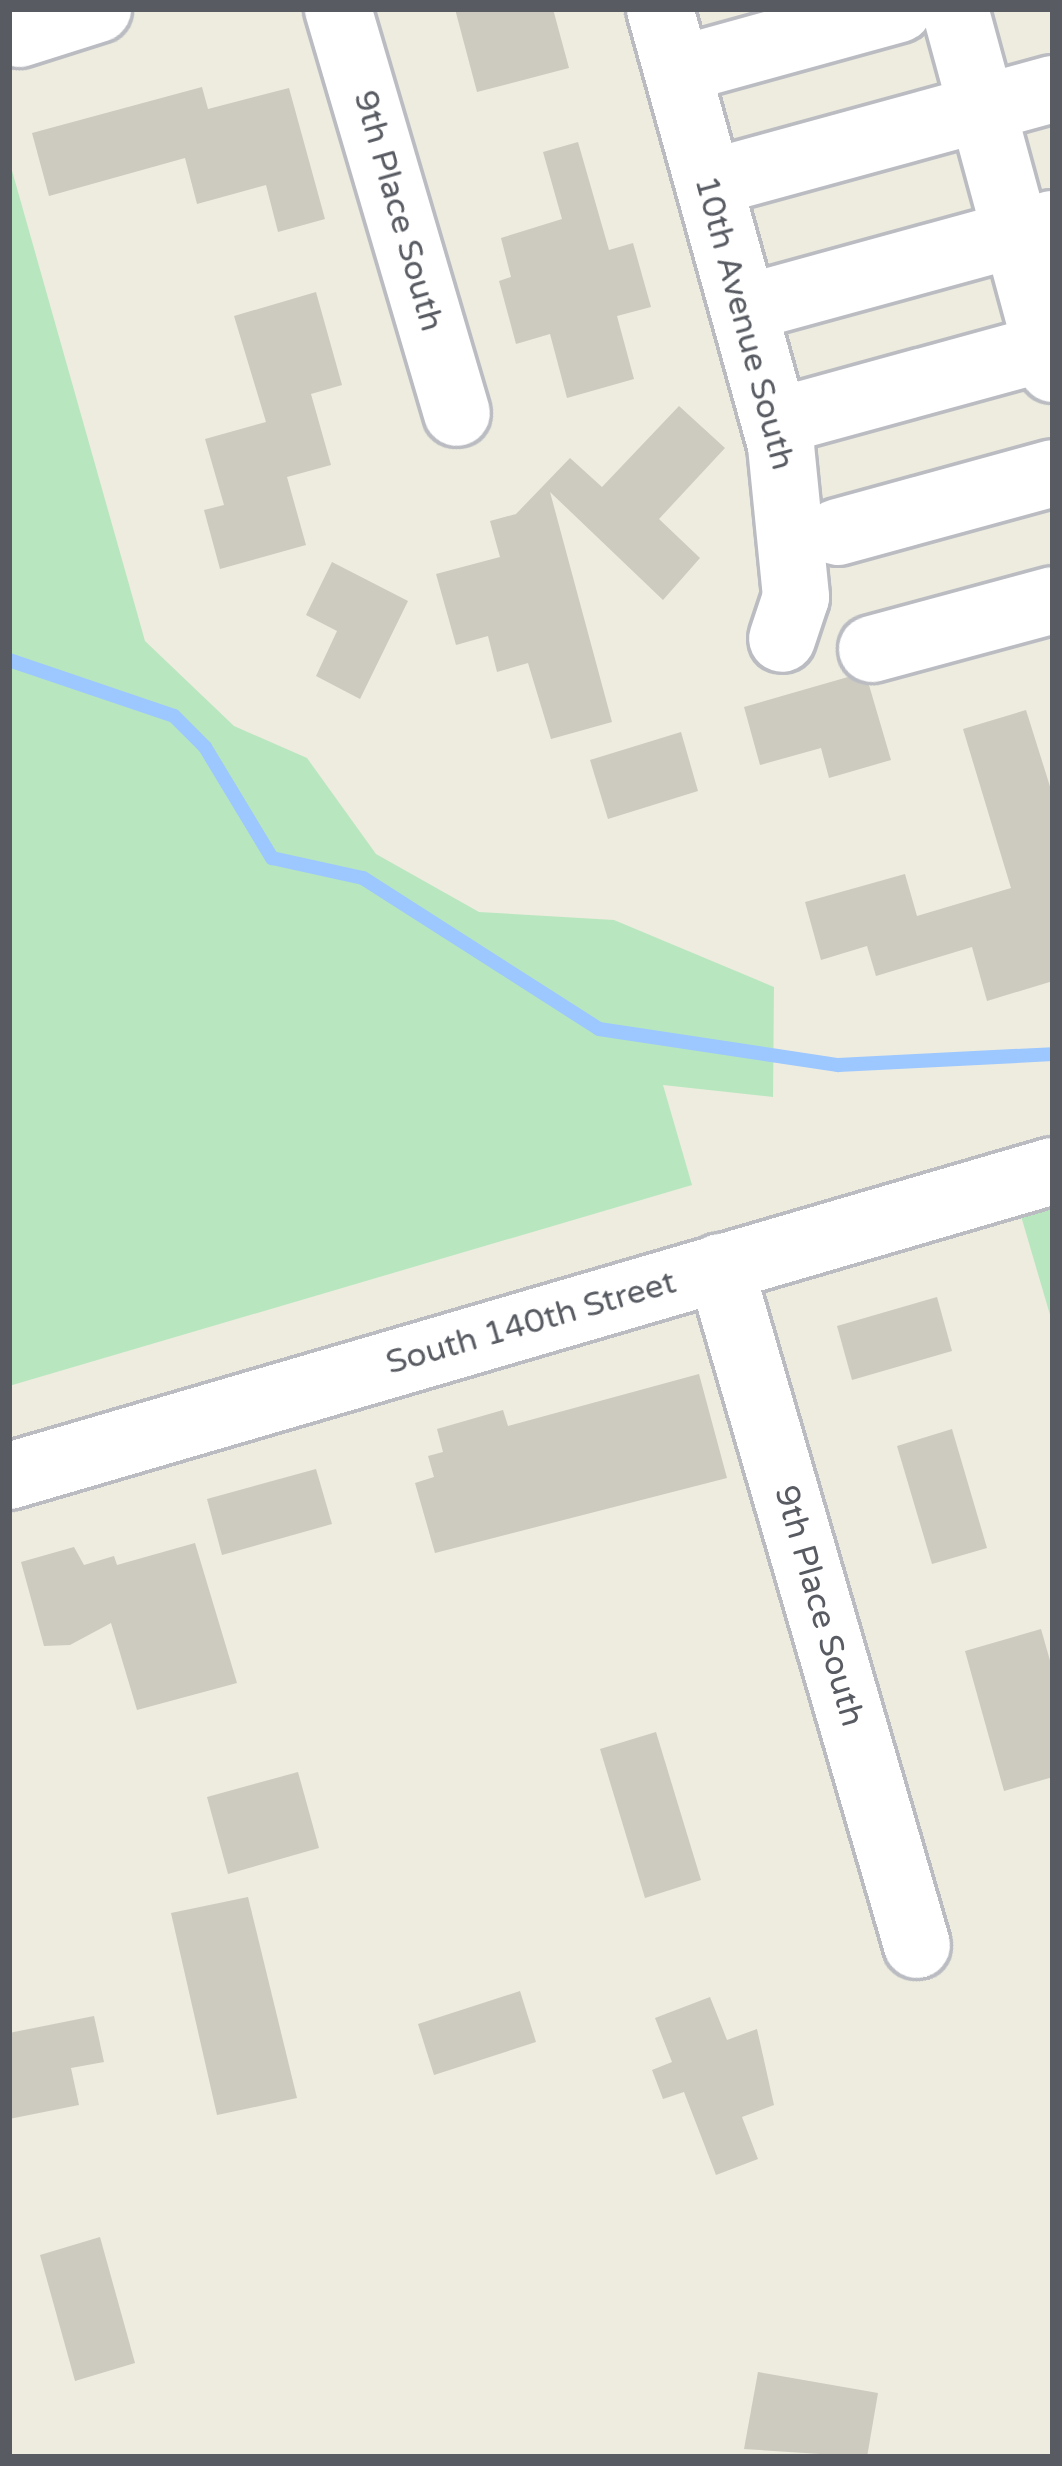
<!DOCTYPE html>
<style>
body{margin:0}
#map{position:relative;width:1062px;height:2466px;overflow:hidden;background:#edecdf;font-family:"Varela Round",sans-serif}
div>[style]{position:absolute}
.green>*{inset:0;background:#b8e7bf}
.stream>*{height:14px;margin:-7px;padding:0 7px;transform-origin:7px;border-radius:7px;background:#9cc7ff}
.building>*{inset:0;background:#cdcac0}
.roads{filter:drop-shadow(3px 0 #babcc2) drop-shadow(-3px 0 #babcc2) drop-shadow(0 3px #babcc2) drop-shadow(0 -3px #babcc2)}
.minor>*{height:66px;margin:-33px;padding:0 33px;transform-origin:33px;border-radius:33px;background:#fff}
span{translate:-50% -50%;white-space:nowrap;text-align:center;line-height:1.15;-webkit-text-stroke:10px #fff;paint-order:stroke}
.street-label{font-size:33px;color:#585b62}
.frame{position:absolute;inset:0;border:12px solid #585b62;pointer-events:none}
</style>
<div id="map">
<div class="green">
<div style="clip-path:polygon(9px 160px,145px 641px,234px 726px,307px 758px,376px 854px,479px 912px,614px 920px,774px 987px,773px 1097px,663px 1085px,692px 1185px,9px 1386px)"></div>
<div style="clip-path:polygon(1053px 1207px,1053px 1325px,1021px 1216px)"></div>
</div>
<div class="stream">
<div style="left:9px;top:660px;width:174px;rotate:18.7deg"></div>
<div style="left:174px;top:716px;width:44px;rotate:45deg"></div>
<div style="left:205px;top:747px;width:130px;rotate:58.9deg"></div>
<div style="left:272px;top:858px;width:93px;rotate:12.4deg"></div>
<div style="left:363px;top:878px;width:280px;rotate:32.6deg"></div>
<div style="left:599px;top:1029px;width:242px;rotate:8.6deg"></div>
<div style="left:838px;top:1065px;width:215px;rotate:-2.9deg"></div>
</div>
<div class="building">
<div style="clip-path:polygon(455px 9px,553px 9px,569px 68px,477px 92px)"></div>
<div style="clip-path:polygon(202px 87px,208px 109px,289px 88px,325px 219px,278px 232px,266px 185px,197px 204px,185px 158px,49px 196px,32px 133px)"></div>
<div style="clip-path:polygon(578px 142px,609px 250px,633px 243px,651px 307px,617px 316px,634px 379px,567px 398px,550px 334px,516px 344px,499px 281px,511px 277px,501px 238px,562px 219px,543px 152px)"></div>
<div style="clip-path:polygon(316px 292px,342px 385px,311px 394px,331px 465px,287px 477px,306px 545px,220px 569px,204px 510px,224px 505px,205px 439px,266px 422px,234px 316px)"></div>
<div style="clip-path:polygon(679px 406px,725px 448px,659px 519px,700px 558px,663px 600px,550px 492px,612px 722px,551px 739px,528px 663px,497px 672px,488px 636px,456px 645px,436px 574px,500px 557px,490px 521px,516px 514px,570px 458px,602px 487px)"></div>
<div style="clip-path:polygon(332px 562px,408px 601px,360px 699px,316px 676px,337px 631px,306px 615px)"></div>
<div style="clip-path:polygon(848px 677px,869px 685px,891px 760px,829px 778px,821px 748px,760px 765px,744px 707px)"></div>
<div style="clip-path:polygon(1026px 710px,1053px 796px,1053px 981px,987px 1001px,972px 947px,876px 976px,867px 946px,821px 960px,805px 902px,905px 874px,917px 916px,1011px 888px,963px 729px)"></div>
<div style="clip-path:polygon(681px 732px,698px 791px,608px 819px,590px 760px)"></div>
<div style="clip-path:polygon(937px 1297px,952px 1351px,852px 1380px,837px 1326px)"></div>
<div style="clip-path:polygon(699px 1374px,727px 1478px,435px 1553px,415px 1483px,434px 1477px,428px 1456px,443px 1452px,437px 1429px,503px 1410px,508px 1426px)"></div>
<div style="clip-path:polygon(952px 1429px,987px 1548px,932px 1564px,897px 1446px)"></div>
<div style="clip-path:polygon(316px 1469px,332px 1524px,222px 1555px,207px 1499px)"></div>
<div style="clip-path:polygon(195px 1543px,237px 1683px,137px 1710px,111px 1623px,70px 1645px,44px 1646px,21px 1562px,74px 1547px,84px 1565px,114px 1556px,117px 1565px)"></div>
<div style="clip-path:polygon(1041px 1629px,1053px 1671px,1053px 1777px,1004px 1791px,965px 1651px)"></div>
<div style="clip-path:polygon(656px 1732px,701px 1880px,645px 1898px,600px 1749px)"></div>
<div style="clip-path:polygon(298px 1772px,319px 1848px,228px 1874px,207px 1797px)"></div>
<div style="clip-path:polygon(248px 1897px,297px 2098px,217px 2115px,171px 1913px)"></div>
<div style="clip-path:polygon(520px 1991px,536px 2042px,434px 2075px,418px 2024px)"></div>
<div style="clip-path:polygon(710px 1997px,727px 2040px,757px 2029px,774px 2105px,742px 2117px,758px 2159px,716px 2175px,684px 2092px,663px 2099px,652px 2070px,672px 2062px,655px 2018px)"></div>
<div style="clip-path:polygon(94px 2016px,104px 2062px,71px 2068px,79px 2105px,9px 2119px,9px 2033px)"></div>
<div style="clip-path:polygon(100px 2237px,135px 2363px,75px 2381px,40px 2255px)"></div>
<div style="clip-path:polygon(758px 2372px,878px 2393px,867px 2457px,744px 2449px)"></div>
</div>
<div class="roads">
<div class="minor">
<div style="left:338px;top:9px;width:421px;rotate:73.6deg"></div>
<div style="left:660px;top:9px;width:453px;rotate:74.5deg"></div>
<div style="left:781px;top:446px;width:152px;rotate:84.3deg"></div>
<div style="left:796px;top:597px;width:44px;rotate:108.4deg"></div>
<div style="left:955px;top:9px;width:373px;rotate:74.8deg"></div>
<div style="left:19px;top:34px;width:83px;rotate:-17.6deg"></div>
<div style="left:703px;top:63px;width:203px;rotate:-15.4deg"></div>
<div style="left:735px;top:176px;width:330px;rotate:-15.3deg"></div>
<div style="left:771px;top:301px;width:292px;rotate:-15.3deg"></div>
<div style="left:804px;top:414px;width:258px;rotate:-15.3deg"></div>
<div style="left:838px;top:532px;width:223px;rotate:-15.3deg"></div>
<div style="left:872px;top:649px;width:188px;rotate:-15.1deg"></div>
<div style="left:720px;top:1267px;width:706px;rotate:73.8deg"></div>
<div style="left:9px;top:1476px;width:1088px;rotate:-16.29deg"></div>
</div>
</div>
<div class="street-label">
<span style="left:398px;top:211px;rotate:74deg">9th Place South</span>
<span style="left:744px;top:323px;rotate:75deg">10th Avenue South</span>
<span style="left:531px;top:1323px;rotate:-16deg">South 140th Street</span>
<span style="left:819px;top:1606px;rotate:74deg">9th Place South</span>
</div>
<div class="frame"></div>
</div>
